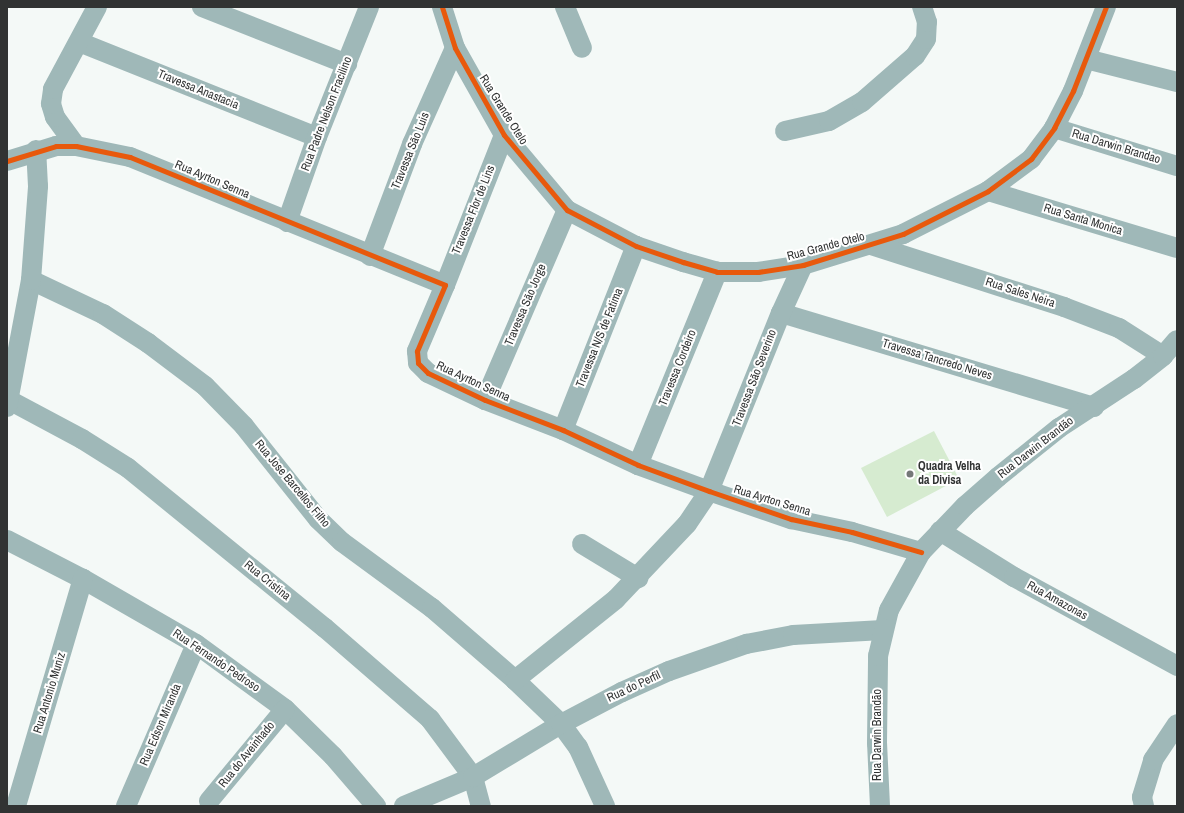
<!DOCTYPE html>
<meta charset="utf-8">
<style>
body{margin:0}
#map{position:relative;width:1184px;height:813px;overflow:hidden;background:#f4f9f7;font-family:"Archivo Narrow",sans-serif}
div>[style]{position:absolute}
.green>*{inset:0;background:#d6ebd0}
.street>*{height:20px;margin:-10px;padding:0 10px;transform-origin:10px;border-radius:10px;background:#9fb8b8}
.cycleway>*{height:5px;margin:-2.5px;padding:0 2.5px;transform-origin:2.5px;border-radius:2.5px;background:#e8590c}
.dots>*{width:11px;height:11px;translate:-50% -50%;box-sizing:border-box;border:2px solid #fff;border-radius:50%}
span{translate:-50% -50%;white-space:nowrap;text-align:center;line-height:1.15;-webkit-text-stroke:4px #fff;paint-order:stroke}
.street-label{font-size:12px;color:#313333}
.poi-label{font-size:12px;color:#313333;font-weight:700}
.left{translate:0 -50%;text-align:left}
.frame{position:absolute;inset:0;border:8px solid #313333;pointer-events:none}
</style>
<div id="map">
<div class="green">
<div style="clip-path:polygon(934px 431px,959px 479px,887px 517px,861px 468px)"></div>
</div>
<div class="street">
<div style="left:202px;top:7px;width:156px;rotate:21.5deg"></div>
<div style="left:442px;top:7px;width:43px;rotate:72.4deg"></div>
<div style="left:455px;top:48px;width:100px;rotate:60.6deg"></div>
<div style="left:504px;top:135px;width:98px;rotate:50deg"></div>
<div style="left:567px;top:210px;width:78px;rotate:27.6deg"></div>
<div style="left:636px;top:246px;width:50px;rotate:18.8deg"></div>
<div style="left:683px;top:262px;width:35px;rotate:16deg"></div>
<div style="left:717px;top:272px;width:41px"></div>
<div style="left:758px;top:272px;width:46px;rotate:-8.8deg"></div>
<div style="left:803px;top:265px;width:105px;rotate:-17.2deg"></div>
<div style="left:903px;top:234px;width:95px;rotate:-26.8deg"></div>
<div style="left:988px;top:191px;width:54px;rotate:-36.7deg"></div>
<div style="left:1031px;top:159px;width:39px;rotate:-53deg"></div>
<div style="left:1054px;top:128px;width:42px;rotate:-62.8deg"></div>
<div style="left:1073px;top:91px;width:90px;rotate:-68.6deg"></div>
<div style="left:565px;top:7px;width:44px;rotate:67.5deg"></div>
<div style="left:79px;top:42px;width:256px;rotate:21.8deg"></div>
<div style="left:1086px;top:59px;width:94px;rotate:14.2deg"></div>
<div style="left:1054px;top:128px;width:129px;rotate:17.2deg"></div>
<div style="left:785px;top:131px;width:45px;rotate:-12.8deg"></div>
<div style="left:829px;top:121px;width:38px;rotate:-30deg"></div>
<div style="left:862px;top:102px;width:70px;rotate:-41deg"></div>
<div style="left:915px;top:56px;width:20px;rotate:-57deg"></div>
<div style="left:926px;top:39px;width:17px;rotate:-87deg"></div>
<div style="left:927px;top:22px;width:16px;rotate:-108deg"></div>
<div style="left:76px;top:146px;width:36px;rotate:-126deg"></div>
<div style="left:55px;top:117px;width:14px;rotate:-107deg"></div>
<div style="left:51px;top:104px;width:15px;rotate:-82deg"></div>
<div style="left:53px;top:89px;width:93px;rotate:-61.8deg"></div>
<div style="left:7px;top:161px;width:51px;rotate:-17deg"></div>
<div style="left:56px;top:146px;width:20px"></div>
<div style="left:76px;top:146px;width:55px;rotate:11.5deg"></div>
<div style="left:130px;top:157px;width:340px;rotate:22.1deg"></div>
<div style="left:445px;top:285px;width:72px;rotate:113deg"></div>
<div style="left:417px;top:351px;width:12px;rotate:85deg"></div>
<div style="left:418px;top:363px;width:14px;rotate:45deg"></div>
<div style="left:428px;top:373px;width:63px;rotate:25.3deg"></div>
<div style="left:485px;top:400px;width:84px;rotate:21deg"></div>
<div style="left:563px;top:430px;width:83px;rotate:25deg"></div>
<div style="left:638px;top:465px;width:76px;rotate:20.1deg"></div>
<div style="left:709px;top:491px;width:87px;rotate:18.9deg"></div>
<div style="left:791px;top:519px;width:62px;rotate:12deg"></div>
<div style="left:852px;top:532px;width:72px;rotate:16.2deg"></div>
<div style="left:988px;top:191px;width:197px;rotate:16.8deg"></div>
<div style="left:287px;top:222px;width:90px;rotate:-70.6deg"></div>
<div style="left:317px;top:137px;width:140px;rotate:-68.2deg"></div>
<div style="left:871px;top:245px;width:203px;rotate:17.8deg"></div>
<div style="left:1064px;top:307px;width:59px;rotate:20.9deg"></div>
<div style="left:1119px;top:328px;width:52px;rotate:32.5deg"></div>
<div style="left:370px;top:256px;width:120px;rotate:-69.4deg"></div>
<div style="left:412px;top:144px;width:105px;rotate:-65.9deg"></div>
<div style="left:31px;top:280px;width:80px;rotate:25.3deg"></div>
<div style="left:103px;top:314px;width:54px;rotate:32.8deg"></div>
<div style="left:148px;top:343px;width:71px;rotate:37deg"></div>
<div style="left:205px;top:386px;width:56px;rotate:45.7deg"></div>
<div style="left:244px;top:426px;width:119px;rotate:51.5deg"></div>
<div style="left:318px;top:519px;width:33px;rotate:44deg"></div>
<div style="left:342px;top:542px;width:112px;rotate:36.3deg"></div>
<div style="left:432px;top:608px;width:110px;rotate:40.9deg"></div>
<div style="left:515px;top:680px;width:64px;rotate:43.7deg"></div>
<div style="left:561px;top:724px;width:29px;rotate:54deg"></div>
<div style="left:578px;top:747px;width:65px;rotate:65.4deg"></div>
<div style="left:445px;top:285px;width:161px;rotate:-68.5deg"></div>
<div style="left:781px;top:313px;width:327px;rotate:16.7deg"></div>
<div style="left:9px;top:400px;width:83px;rotate:28.1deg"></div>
<div style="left:82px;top:439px;width:54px;rotate:32.2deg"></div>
<div style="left:128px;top:468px;width:254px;rotate:39.1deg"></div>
<div style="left:325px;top:628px;width:139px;rotate:40.9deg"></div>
<div style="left:430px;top:719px;width:72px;rotate:53.4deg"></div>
<div style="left:473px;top:777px;width:30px;rotate:75deg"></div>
<div style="left:485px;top:400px;width:207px;rotate:-66.7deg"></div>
<div style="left:7px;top:407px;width:129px;rotate:-79.3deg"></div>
<div style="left:31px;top:280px;width:94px;rotate:-85.7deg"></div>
<div style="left:38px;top:186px;width:36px;rotate:-93deg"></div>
<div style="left:563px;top:430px;width:198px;rotate:-68.4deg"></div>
<div style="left:638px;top:465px;width:209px;rotate:-67.7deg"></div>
<div style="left:940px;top:531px;width:87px;rotate:31.9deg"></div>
<div style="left:1014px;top:577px;width:186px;rotate:28.6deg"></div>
<div style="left:7px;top:540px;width:85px;rotate:27.2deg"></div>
<div style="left:83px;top:579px;width:130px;rotate:29.9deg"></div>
<div style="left:196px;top:644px;width:110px;rotate:36.1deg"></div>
<div style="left:285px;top:709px;width:67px;rotate:44.4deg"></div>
<div style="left:333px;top:756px;width:66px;rotate:49.3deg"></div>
<div style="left:582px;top:544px;width:66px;rotate:31.3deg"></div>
<div style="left:515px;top:680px;width:129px;rotate:-38.7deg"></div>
<div style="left:616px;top:599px;width:103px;rotate:-46.6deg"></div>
<div style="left:687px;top:524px;width:40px;rotate:-56deg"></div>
<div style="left:709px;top:491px;width:192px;rotate:-68deg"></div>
<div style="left:781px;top:313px;width:53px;rotate:-65.4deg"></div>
<div style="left:209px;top:801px;width:119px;rotate:-50.4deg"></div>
<div style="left:16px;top:806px;width:237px;rotate:-73.6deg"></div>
<div style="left:126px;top:806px;width:176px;rotate:-66.6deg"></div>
<div style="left:404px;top:806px;width:75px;rotate:-22.8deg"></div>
<div style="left:473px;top:777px;width:103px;rotate:-31.1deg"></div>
<div style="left:561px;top:724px;width:69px;rotate:-27.7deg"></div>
<div style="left:622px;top:692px;width:51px;rotate:-24.1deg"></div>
<div style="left:669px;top:671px;width:82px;rotate:-19.3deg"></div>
<div style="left:746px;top:644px;width:48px;rotate:-10.8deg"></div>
<div style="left:793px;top:635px;width:90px;rotate:-3.2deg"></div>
<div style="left:880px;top:806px;width:63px;rotate:-92.7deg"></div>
<div style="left:877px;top:743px;width:87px;rotate:-89.3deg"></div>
<div style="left:878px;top:656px;width:47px;rotate:-76.6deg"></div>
<div style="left:889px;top:610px;width:66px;rotate:-61.1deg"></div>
<div style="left:921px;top:552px;width:64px;rotate:-46.3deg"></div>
<div style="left:965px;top:506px;width:44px;rotate:-41.3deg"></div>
<div style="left:998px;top:477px;width:78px;rotate:-38.8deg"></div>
<div style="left:1059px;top:428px;width:90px;rotate:-33.2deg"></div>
<div style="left:1134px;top:379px;width:37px;rotate:-38deg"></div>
<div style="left:1163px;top:356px;width:21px;rotate:-49deg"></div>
<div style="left:1144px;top:806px;width:9px;rotate:-103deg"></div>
<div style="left:1142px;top:797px;width:39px;rotate:-73deg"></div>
<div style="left:1153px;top:760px;width:43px;rotate:-56.3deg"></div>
</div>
<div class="cycleway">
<div style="left:442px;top:7px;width:43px;rotate:72.4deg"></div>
<div style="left:455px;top:48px;width:100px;rotate:60.6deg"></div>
<div style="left:504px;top:135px;width:98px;rotate:50deg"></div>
<div style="left:567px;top:210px;width:78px;rotate:27.6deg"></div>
<div style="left:636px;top:246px;width:50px;rotate:18.8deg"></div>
<div style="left:683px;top:262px;width:35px;rotate:16deg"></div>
<div style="left:717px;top:272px;width:41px"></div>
<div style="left:758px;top:272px;width:46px;rotate:-8.8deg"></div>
<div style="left:803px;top:265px;width:105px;rotate:-17.2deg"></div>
<div style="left:903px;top:234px;width:95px;rotate:-26.8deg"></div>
<div style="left:988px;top:191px;width:54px;rotate:-36.7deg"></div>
<div style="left:1031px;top:159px;width:39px;rotate:-53deg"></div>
<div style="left:1054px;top:128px;width:42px;rotate:-62.8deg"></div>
<div style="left:1073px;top:91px;width:90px;rotate:-68.6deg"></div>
<div style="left:7px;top:161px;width:51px;rotate:-17deg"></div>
<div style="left:56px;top:146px;width:20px"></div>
<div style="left:76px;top:146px;width:55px;rotate:11.5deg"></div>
<div style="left:130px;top:157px;width:340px;rotate:22.1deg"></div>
<div style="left:445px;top:285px;width:72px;rotate:113deg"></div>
<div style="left:417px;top:351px;width:12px;rotate:85deg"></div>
<div style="left:418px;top:363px;width:14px;rotate:45deg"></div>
<div style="left:428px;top:373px;width:63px;rotate:25.3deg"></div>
<div style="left:485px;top:400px;width:84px;rotate:21deg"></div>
<div style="left:563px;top:430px;width:83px;rotate:25deg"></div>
<div style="left:638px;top:465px;width:76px;rotate:20.1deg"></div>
<div style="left:709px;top:491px;width:87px;rotate:18.9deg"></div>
<div style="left:791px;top:519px;width:62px;rotate:12deg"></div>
<div style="left:852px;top:532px;width:72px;rotate:16.2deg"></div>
</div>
<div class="dots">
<div style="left:910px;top:474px;background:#757878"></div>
</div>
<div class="street-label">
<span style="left:198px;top:90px;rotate:22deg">Travessa Anastacia</span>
<span style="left:503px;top:110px;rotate:58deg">Rua Grande Otelo</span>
<span style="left:327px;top:114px;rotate:-69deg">Rua Padre Nelson Fracilino</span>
<span style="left:1116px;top:147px;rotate:17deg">Rua Darwin Brandao</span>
<span style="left:411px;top:151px;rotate:-68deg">Travessa Sāo Luis</span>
<span style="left:212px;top:180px;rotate:23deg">Rua Ayrton Senna</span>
<span style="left:474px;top:210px;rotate:-68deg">Travessa Flor de Lins</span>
<span style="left:1083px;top:220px;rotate:17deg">Rua Santa Monica</span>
<span style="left:826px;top:247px;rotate:-15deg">Rua Grande Otelo</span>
<span style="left:1020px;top:293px;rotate:18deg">Rua Sales Neira</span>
<span style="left:526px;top:305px;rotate:-67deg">Travessa Sāo Jorge</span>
<span style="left:600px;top:338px;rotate:-68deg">Travessa N/S de Fatima</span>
<span style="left:937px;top:360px;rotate:17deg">Travessa Tancredo Neves</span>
<span style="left:678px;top:368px;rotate:-68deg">Travessa Cordeiro</span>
<span style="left:755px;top:378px;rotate:-69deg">Travessa Sāo Severino</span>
<span style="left:473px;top:382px;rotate:25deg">Rua Ayrton Senna</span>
<span style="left:1036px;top:448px;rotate:-38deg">Rua Darwin Brandão</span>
<span style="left:292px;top:484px;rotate:50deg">Rua Jose Barcellos Filho</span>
<span style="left:772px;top:501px;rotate:17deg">Rua Ayrton Senna</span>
<span style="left:267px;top:581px;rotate:39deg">Rua Cristina</span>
<span style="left:1057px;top:601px;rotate:29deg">Rua Amazonas</span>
<span style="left:216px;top:661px;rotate:34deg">Rua Fernando Pedroso</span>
<span style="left:634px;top:687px;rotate:-25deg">Rua do Perfil</span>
<span style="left:50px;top:693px;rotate:-73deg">Rua Antonio Muniz</span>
<span style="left:161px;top:725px;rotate:-67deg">Rua Edson Miranda</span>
<span style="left:878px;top:735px;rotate:-90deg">Rua Darwin Brandão</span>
<span style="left:247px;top:755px;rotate:-51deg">Rua do Aveinhado</span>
</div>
<div class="poi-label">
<span class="left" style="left:918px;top:474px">Quadra Velha<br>da Divisa</span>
</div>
<div class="frame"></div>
</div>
